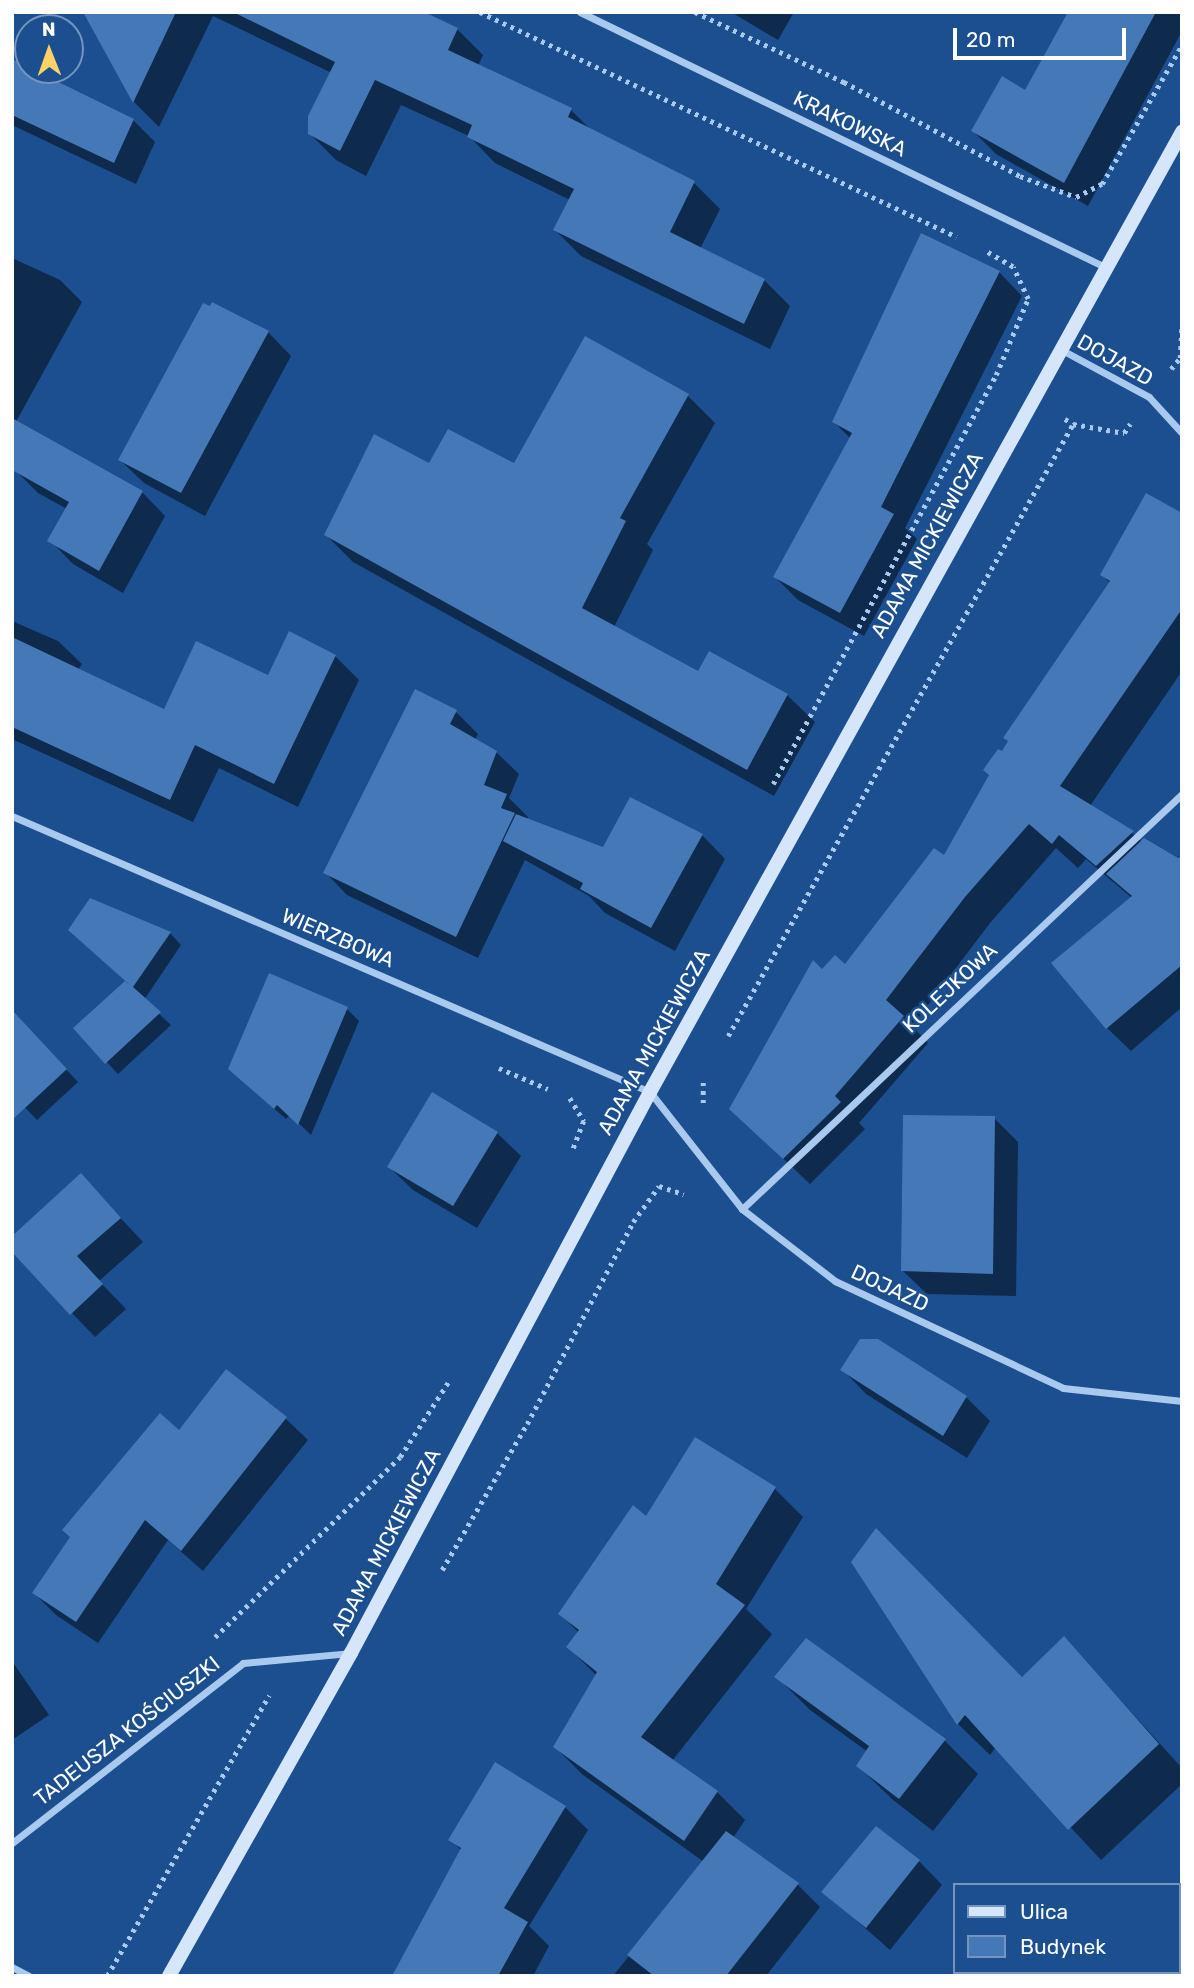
<!DOCTYPE html>
<meta charset="utf-8">
<style>
body{margin:0}
#map{position:relative;width:1194px;height:1988px;overflow:hidden;background:#1b4f8f;font-family:Rubik,sans-serif}
div>[style]{position:absolute}
.shadow>*{inset:0;background:#0007}
.building>*{inset:0;background:#4478b7}
.path>*{height:4.5px;margin-top:-2.25px;transform-origin:0;background:repeating-linear-gradient(90deg,#a9c9ee 0 3.5px,transparent 0 8.5px)}
.street>*{height:7px;margin:-3.5px;padding:0 3.5px;transform-origin:3.5px;border-radius:3.5px;background:#a9c9ee}
.secondary>*{height:14px;margin:-7px;padding:0 7px;transform-origin:7px;border-radius:7px;background:#d6e6fa}
span{translate:-50% -50%;white-space:nowrap;text-align:center;line-height:1.15;-webkit-text-stroke:5px #1b4f8f;paint-order:stroke}
.street-label{font-size:21px;color:#fff}
.frame{position:absolute;inset:0;border:14px solid #fff;pointer-events:none}
.legend{position:absolute;left:953px;top:1883px;width:228px;height:91px;box-sizing:border-box;background:#1b4f8f;border:2px solid #7695bc;margin:0;padding:9px 12px;list-style:none;font-size:21px;color:#fff}
.legend li{display:flex;align-items:center;gap:14px;height:35px}
.legend b{width:35px;border:2px solid #7695bc}
.north{position:absolute;left:14px;top:14px;width:70px;height:70px;box-sizing:border-box;background:#1b4f8f;border:2px solid #7695bc;border-radius:50%;rotate:359deg;font-size:19px;font-weight:700;line-height:28px;text-align:center;color:#fff}
.north::after{content:'';display:block;margin:auto;width:24px;height:32px;background:#ffd166;clip-path:polygon(50% 0,100% 100%,50% 72%,0 100%)}
.scale{position:absolute;left:953px;top:28px;width:173px;height:32px;box-sizing:border-box;border:4px solid #fff;border-top:0;padding-left:9px;font-size:21px;line-height:24px;white-space:nowrap;color:#fff;-webkit-text-stroke:5px #1b4f8f;paint-order:stroke}
</style>
<div id="map">
<div class="shadow">
<div style="clip-path:polygon(85px 12px,420px 12px,457px 29px,483px 55px,478px 66px,571px 110px,592px 131px,694px 183px,720px 209px,700px 249px,764px 280px,790px 306px,770px 349px,581px 256px,555px 230px,570px 200px,495px 163px,469px 136px,401px 105px,366px 176px,336px 160px,310px 134px,332px 73px,213px 16px,159px 127px,134px 102px)"></div>
<div style="clip-path:polygon(731px 12px,794px 12px,778px 40px)"></div>
<div style="clip-path:polygon(1070px 12px,1182px 12px,1182px 31px,1088px 206px,996px 154px,973px 131px,1026px 92px)"></div>
<div style="clip-path:polygon(12px 61px,133px 120px,155px 142px,136px 184px,12px 125px)"></div>
<div style="clip-path:polygon(12px 258px,60px 280px,82px 302px,12px 429px)"></div>
<div style="clip-path:polygon(999px 272px,1022px 296px,905px 528px,917px 539px,864px 636px,798px 600px,775px 577px,851px 439px,834px 422px)"></div>
<div style="clip-path:polygon(268px 332px,291px 356px,205px 516px,144px 483px,120px 460px)"></div>
<div style="clip-path:polygon(586px 338px,688px 396px,715px 423px,647px 544px,653px 550px,614px 627px,699px 674px,787px 695px,815px 722px,774px 796px,353px 562px,326px 535px,515px 466px)"></div>
<div style="clip-path:polygon(14px 469px,142px 492px,165px 516px,123px 593px,73px 564px,50px 540px,67px 509px,38px 493px)"></div>
<div style="clip-path:polygon(1182px 515px,1182px 671px,1090px 806px,1132px 833px,1142px 842px,1176px 859px,1182px 854px,1182px 1007px,1131px 1051px,1107px 1028px,1132px 898px,1086px 859px,1078px 868px,1056px 848px,990px 923px,912px 1026px,928px 1043px,859px 1123px,865px 1129px,810px 1184px,731px 1109px,822px 971px,845px 966px,945px 858px,1003px 753px,1111px 584px,1102px 575px)"></div>
<div style="clip-path:polygon(12px 621px,58px 641px,82px 664px,78px 670px,165px 712px,335px 656px,359px 680px,298px 807px,219px 768px,193px 822px,12px 739px)"></div>
<div style="clip-path:polygon(456px 712px,478px 734px,475px 740px,496px 752px,519px 774px,509px 798px,528px 817px,527px 820px,604px 850px,702px 835px,725px 859px,675px 951px,605px 913px,589px 896px,525px 860px,478px 958px,347px 895px,325px 872px)"></div>
<div style="clip-path:polygon(170px 933px,181px 945px,144px 1000px,171px 1025px,118px 1074px,75px 1028px,127px 981px)"></div>
<div style="clip-path:polygon(347px 1009px,359px 1021px,311px 1135px,290px 1115px,286px 1119px,243px 1081px)"></div>
<div style="clip-path:polygon(25px 1026px,78px 1082px,37px 1120px,12px 1094px)"></div>
<div style="clip-path:polygon(994px 1118px,1018px 1142px,1016px 1296px,927px 1294px,903px 1271px)"></div>
<div style="clip-path:polygon(497px 1133px,521px 1156px,477px 1228px,413px 1190px,389px 1167px)"></div>
<div style="clip-path:polygon(81px 1176px,143px 1242px,99px 1281px,126px 1309px,95px 1337px,72px 1313px)"></div>
<div style="clip-path:polygon(843px 1370px,966px 1397px,990px 1421px,967px 1458px,866px 1394px)"></div>
<div style="clip-path:polygon(226px 1372px,286px 1419px,308px 1440px,203px 1571px,168px 1540px,98px 1643px,56px 1615px,34px 1593px,179px 1432px)"></div>
<div style="clip-path:polygon(696px 1439px,775px 1489px,803px 1517px,746px 1609px,772px 1634px,672px 1761px,717px 1792px,745px 1820px,733px 1838px,798px 1885px,820px 1907px,766px 1976px,613px 1976px,704px 1862px,583px 1775px,555px 1747px,597px 1676px,568px 1647px,579px 1633px,560px 1614px,647px 1518px)"></div>
<div style="clip-path:polygon(853px 1562px,1022px 1679px,1064px 1638px,1182px 1768px,1182px 1784px,1101px 1860px,996px 1747px,990px 1755px,958px 1724px)"></div>
<div style="clip-path:polygon(806px 1640px,945px 1741px,978px 1774px,933px 1831px,892px 1799px,858px 1766px,868px 1752px,810px 1710px,776px 1676px)"></div>
<div style="clip-path:polygon(12px 1661px,49px 1715px,12px 1740px)"></div>
<div style="clip-path:polygon(565px 1807px,588px 1830px,529px 1926px,549px 1946px,534px 1974px,537px 1976px,394px 1976px,462px 1851px,450px 1839px)"></div>
<div style="clip-path:polygon(919px 1861px,942px 1885px,890px 1950px,823px 1891px)"></div>
<div style="clip-path:polygon(1037px 1972px,1079px 1972px,1082px 1976px,1033px 1976px)"></div>
</div>
<div class="building">
<div style="clip-path:polygon(83px 12px,176px 12px,133px 103px)"></div>
<div style="clip-path:polygon(233px 12px,424px 12px,458px 28px,448px 50px,572px 108px,568px 117px,695px 181px,670px 232px,765px 279px,744px 324px,553px 230px,574px 189px,467px 137px,472px 125px,375px 80px,340px 151px,308px 134px,308px 116px,335px 62px)"></div>
<div style="clip-path:polygon(1068px 12px,1156px 12px,1064px 183px,971px 131px,1002px 76px,1025px 90px)"></div>
<div style="clip-path:polygon(12px 59px,28px 67px,28px 70px,34px 70px,134px 119px,114px 163px,12px 115px)"></div>
<div style="clip-path:polygon(921px 233px,1000px 271px,881px 507px,894px 514px,840px 613px,773px 577px,852px 433px,832px 422px)"></div>
<div style="clip-path:polygon(212px 302px,269px 331px,181px 493px,118px 460px,203px 303px,210px 306px)"></div>
<div style="clip-path:polygon(585px 336px,689px 394px,620px 518px,626px 521px,582px 608px,698px 671px,709px 651px,788px 694px,747px 770px,324px 535px,374px 434px,429px 463px,448px 429px,514px 463px)"></div>
<div style="clip-path:polygon(12px 418px,143px 491px,99px 571px,47px 541px,69px 502px,12px 470px)"></div>
<div style="clip-path:polygon(1146px 493px,1182px 513px,1182px 609px,1060px 786px,1134px 831px,1096px 866px,1059px 835px,1052px 844px,1029px 824px,965px 897px,886px 1000px,904px 1016px,835px 1096px,841px 1102px,783px 1159px,729px 1109px,813px 960px,822px 969px,835px 955px,845px 964px,934px 848px,944px 855px,989px 775px,983px 770px,998px 749px,1002px 751px,1008px 741px,1003px 738px,1110px 581px,1100px 575px)"></div>
<div style="clip-path:polygon(289px 631px,336px 655px,274px 784px,195px 745px,170px 800px,12px 727px,12px 637px,164px 709px,196px 641px,268px 675px)"></div>
<div style="clip-path:polygon(415px 689px,457px 710px,450px 724px,497px 751px,484px 785px,507px 794px,501px 808px,515px 813px,456px 937px,323px 873px)"></div>
<div style="clip-path:polygon(630px 797px,703px 834px,651px 928px,580px 889px,583px 883px,503px 841px,516px 814px,603px 847px)"></div>
<div style="clip-path:polygon(1144px 838px,1178px 858px,1182px 855px,1182px 965px,1106px 1029px,1051px 963px,1132px 896px,1106px 874px)"></div>
<div style="clip-path:polygon(90px 898px,171px 932px,133px 987px,161px 1012px,105px 1064px,73px 1028px,125px 981px,131px 986px,68px 930px)"></div>
<div style="clip-path:polygon(269px 973px,348px 1007px,298px 1125px,277px 1105px,274px 1109px,228px 1069px)"></div>
<div style="clip-path:polygon(12px 1010px,67px 1069px,12px 1120px)"></div>
<div style="clip-path:polygon(432px 1092px,498px 1132px,453px 1206px,387px 1167px)"></div>
<div style="clip-path:polygon(903px 1115px,995px 1116px,993px 1274px,901px 1271px)"></div>
<div style="clip-path:polygon(81px 1173px,121px 1218px,77px 1256px,103px 1284px,70px 1315px,12px 1252px,12px 1236px)"></div>
<div style="clip-path:polygon(860px 1339px,878px 1339px,967px 1396px,943px 1436px,840px 1370px)"></div>
<div style="clip-path:polygon(226px 1369px,287px 1417px,181px 1551px,145px 1520px,76px 1622px,32px 1593px,70px 1537px,62px 1530px,160px 1413px,179px 1430px)"></div>
<div style="clip-path:polygon(695px 1437px,776px 1487px,716px 1584px,745px 1605px,641px 1737px,718px 1791px,684px 1841px,553px 1747px,597px 1672px,566px 1647px,579px 1630px,558px 1614px,633px 1505px,646px 1516px)"></div>
<div style="clip-path:polygon(876px 1528px,1022px 1677px,1064px 1636px,1159px 1744px,1068px 1830px,965px 1715px,957px 1725px,851px 1562px)"></div>
<div style="clip-path:polygon(806px 1638px,946px 1739px,899px 1799px,856px 1766px,869px 1746px,774px 1677px)"></div>
<div style="clip-path:polygon(495px 1762px,566px 1806px,504px 1908px,528px 1922px,498px 1976px,392px 1976px,461px 1848px,448px 1840px)"></div>
<div style="clip-path:polygon(876px 1826px,920px 1860px,866px 1928px,821px 1892px)"></div>
<div style="clip-path:polygon(726px 1831px,799px 1883px,726px 1976px,654px 1976px,627px 1955px)"></div>
</div>
<div class="path">
<div style="left:480px;top:12px;width:527px;rotate:25.25deg"></div>
<div style="left:695px;top:12px;width:165px;rotate:25.2deg"></div>
<div style="left:844px;top:82px;width:200px;rotate:28.1deg"></div>
<div style="left:1020px;top:176px;width:60px;rotate:20.6deg"></div>
<div style="left:1076px;top:197px;width:29px;rotate:-27deg"></div>
<div style="left:1102px;top:184px;width:160px;rotate:-60.1deg"></div>
<div style="left:1171px;top:369px;width:14px;rotate:-51deg"></div>
<div style="left:1180px;top:358px;width:33px;rotate:-87deg"></div>
<div style="left:1065px;top:419px;width:9px;rotate:32deg"></div>
<div style="left:1073px;top:424px;width:52px;rotate:10deg"></div>
<div style="left:1124px;top:433px;width:11px;rotate:-56deg"></div>
<div style="left:773px;top:784px;width:466px;rotate:-61.4deg"></div>
<div style="left:996px;top:375px;width:82px;rotate:-67.2deg"></div>
<div style="left:1028px;top:299px;width:35px;rotate:-115deg"></div>
<div style="left:1013px;top:267px;width:30px;rotate:-150deg"></div>
<div style="left:728px;top:1036px;width:703px;rotate:-60.59deg"></div>
<div style="left:499px;top:1068px;width:53px;rotate:23.2deg"></div>
<div style="left:570px;top:1098px;width:27px;rotate:59deg"></div>
<div style="left:584px;top:1121px;width:30px;rotate:111deg"></div>
<div style="left:703px;top:1103px;width:23px;rotate:-90deg"></div>
<div style="left:442px;top:1570px;width:169px;rotate:-59.8deg"></div>
<div style="left:527px;top:1424px;width:228px;rotate:-62.3deg"></div>
<div style="left:633px;top:1222px;width:44px;rotate:-54.2deg"></div>
<div style="left:659px;top:1186px;width:26px;rotate:18deg"></div>
<div style="left:215px;top:1637px;width:258px;rotate:-44.2deg"></div>
<div style="left:400px;top:1457px;width:90px;rotate:-57.2deg"></div>
<div style="left:107px;top:1976px;width:324px;rotate:-60deg"></div>
</div>
<div class="street">
<div style="left:580px;top:12px;width:584px;rotate:25.91deg"></div>
<div style="left:1060px;top:349px;width:101px;rotate:28.3deg"></div>
<div style="left:1149px;top:397px;width:49px;rotate:47.5deg"></div>
<div style="left:12px;top:816px;width:695px;rotate:23.39deg"></div>
<div style="left:650px;top:1092px;width:149px;rotate:51.8deg"></div>
<div style="left:742px;top:1209px;width:118px;rotate:37.7deg"></div>
<div style="left:835px;top:1281px;width:252px;rotate:25.1deg"></div>
<div style="left:1063px;top:1388px;width:120px;rotate:6.2deg"></div>
<div style="left:742px;top:1209px;width:605px;rotate:-43.33deg"></div>
<div style="left:12px;top:1843px;width:293px;rotate:-37.9deg"></div>
<div style="left:243px;top:1663px;width:107px;rotate:-5.3deg"></div>
<div style="left:12px;top:1967px;width:19px;rotate:28deg"></div>
</div>
<div class="secondary">
<div style="left:169px;top:1976px;width:371px;rotate:-60.6deg"></div>
<div style="left:351px;top:1653px;width:636px;rotate:-61.94deg"></div>
<div style="left:650px;top:1092px;width:1098px;rotate:-61.01deg"></div>
</div>
<div class="street-label">
<span style="left:850px;top:124px;rotate:26deg">KRAKOWSKA</span>
<span style="left:1115px;top:360px;rotate:29deg">DOJAZD</span>
<span style="left:927px;top:545px;rotate:-61deg">ADAMA MICKIEWICZA</span>
<span style="left:338px;top:938px;rotate:23deg">WIERZBOWA</span>
<span style="left:950px;top:988px;rotate:-43deg">KOLEJKOWA</span>
<span style="left:654px;top:1042px;rotate:-61deg">ADAMA MICKIEWICZA</span>
<span style="left:890px;top:1288px;rotate:25deg">DOJAZD</span>
<span style="left:386px;top:1542px;rotate:-62deg">ADAMA MICKIEWICZA</span>
<span style="left:127px;top:1731px;rotate:-38deg">TADEUSZA KOŚCIUSZKI</span>
</div>
<div class="frame"></div>
<ul class="legend">
<li><b style="height:9px;background:#d6e6fa"></b>Ulica</li>
<li><b style="height:19px;background:#4478b7"></b>Budynek</li>
</ul>
<div class="north">N</div>
<div class="scale">20 m</div>
</div>
